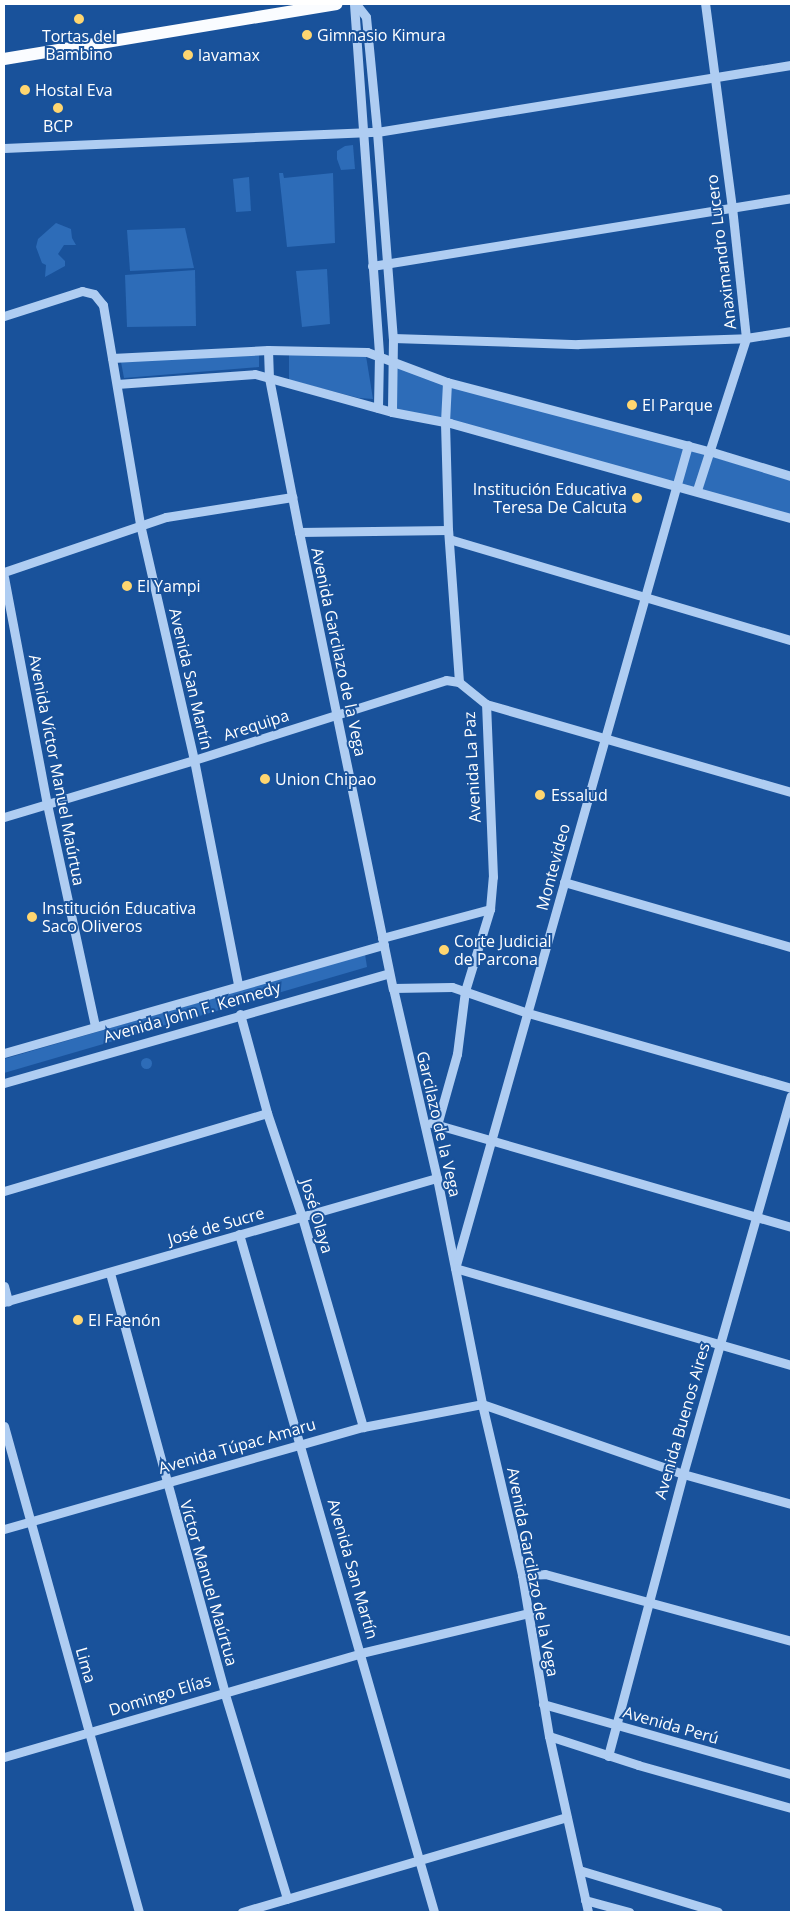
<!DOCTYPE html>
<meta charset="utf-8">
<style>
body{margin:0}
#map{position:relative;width:795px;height:1916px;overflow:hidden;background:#19529b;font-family:"Open Sans",sans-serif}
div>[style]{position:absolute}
.green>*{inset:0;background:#2d6cb8}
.round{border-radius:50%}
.minor>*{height:9px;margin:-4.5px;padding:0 4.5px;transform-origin:4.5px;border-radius:4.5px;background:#afcdf2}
.major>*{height:12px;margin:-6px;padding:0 6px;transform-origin:6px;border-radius:6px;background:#fafcff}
.dots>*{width:14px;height:14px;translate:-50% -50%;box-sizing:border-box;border:2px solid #19529b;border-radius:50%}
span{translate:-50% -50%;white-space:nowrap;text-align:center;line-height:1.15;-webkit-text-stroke:4px #19529b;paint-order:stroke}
.poi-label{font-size:16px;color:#fff}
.left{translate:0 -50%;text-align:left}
.right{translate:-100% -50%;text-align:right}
.street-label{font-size:16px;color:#fff}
.frame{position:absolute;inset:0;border:5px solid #fff;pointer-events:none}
</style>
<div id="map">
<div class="green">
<div style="clip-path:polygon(353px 145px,355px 169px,341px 170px,337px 159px,337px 151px,345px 146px)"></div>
<div style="clip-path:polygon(279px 173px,283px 173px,284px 178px,333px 173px,335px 243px,287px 247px)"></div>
<div style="clip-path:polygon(249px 177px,251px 211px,236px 212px,233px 179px)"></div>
<div style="clip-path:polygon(56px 223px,71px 229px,72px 238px,76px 245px,64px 245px,58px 254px,65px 261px,65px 266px,45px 277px,46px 265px,42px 263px,36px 247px,38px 239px)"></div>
<div style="clip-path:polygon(185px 228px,194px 268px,130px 271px,127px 230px)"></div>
<div style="clip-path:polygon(327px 269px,330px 324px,302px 327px,296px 271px)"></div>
<div style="clip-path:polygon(195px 270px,196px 326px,127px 327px,125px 275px)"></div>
<div style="clip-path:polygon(259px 354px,259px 367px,124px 378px,121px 362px)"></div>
<div style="clip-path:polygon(289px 354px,366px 356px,373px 399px,359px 398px,289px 380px)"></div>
<div style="clip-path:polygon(394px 363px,791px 480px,791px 519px,392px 412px)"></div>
<div style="clip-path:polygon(365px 954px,367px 967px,4px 1073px,4px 1059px)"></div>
<div class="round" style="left:140.5px;top:1057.5px;width:11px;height:11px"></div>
</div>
<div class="minor">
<div style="left:354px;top:4px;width:352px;rotate:85.9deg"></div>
<div style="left:379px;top:355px;width:53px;rotate:91.1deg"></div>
<div style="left:356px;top:4px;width:16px;rotate:52deg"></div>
<div style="left:366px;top:17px;width:116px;rotate:84.5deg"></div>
<div style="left:377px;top:132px;width:207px;rotate:85.6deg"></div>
<div style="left:393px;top:338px;width:74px;rotate:90.8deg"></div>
<div style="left:4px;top:148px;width:373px;rotate:-2.5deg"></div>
<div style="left:377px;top:132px;width:419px;rotate:-9.2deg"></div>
<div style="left:372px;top:266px;width:424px;rotate:-9.2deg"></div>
<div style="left:4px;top:316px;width:82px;rotate:-17.8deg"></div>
<div style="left:82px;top:291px;width:12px;rotate:14deg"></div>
<div style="left:94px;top:294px;width:14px;rotate:51deg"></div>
<div style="left:103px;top:305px;width:222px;rotate:80.4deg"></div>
<div style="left:140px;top:524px;width:242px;rotate:77.1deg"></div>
<div style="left:194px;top:760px;width:229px;rotate:78.9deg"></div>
<div style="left:393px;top:338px;width:185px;rotate:1.9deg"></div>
<div style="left:578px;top:344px;width:168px;rotate:-2deg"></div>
<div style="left:746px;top:338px;width:46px;rotate:-8.8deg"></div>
<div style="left:268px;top:350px;width:28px;rotate:88deg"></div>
<div style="left:269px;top:378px;width:157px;rotate:79deg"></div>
<div style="left:299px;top:532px;width:466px;rotate:78.4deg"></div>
<div style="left:393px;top:988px;width:195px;rotate:77deg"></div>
<div style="left:437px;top:1178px;width:230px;rotate:78.7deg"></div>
<div style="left:482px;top:1404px;width:176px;rotate:76.8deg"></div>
<div style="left:522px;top:1575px;width:163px;rotate:80.5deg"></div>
<div style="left:549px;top:1736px;width:180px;rotate:77.5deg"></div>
<div style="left:112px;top:358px;width:156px;rotate:-2.9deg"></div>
<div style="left:268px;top:350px;width:99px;rotate:1.2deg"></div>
<div style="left:367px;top:352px;width:85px;rotate:20.6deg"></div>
<div style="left:447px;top:382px;width:271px;rotate:14.8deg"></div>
<div style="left:709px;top:451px;width:86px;rotate:17deg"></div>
<div style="left:117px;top:384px;width:138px;rotate:-4.1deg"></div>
<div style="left:255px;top:374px;width:142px;rotate:15.5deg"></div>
<div style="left:392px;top:412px;width:59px;rotate:10.7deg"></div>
<div style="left:450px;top:423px;width:354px;rotate:15.6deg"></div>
<div style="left:697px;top:490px;width:160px;rotate:-72.1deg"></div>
<div style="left:746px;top:338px;width:131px;rotate:-96.1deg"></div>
<div style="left:732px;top:208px;width:206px;rotate:-97.5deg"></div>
<div style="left:299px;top:532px;width:149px;rotate:-0.8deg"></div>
<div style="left:449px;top:539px;width:357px;rotate:16.5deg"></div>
<div style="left:4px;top:572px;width:171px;rotate:-18.8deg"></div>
<div style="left:166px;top:517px;width:128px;rotate:-9deg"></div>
<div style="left:4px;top:577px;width:231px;rotate:79.3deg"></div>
<div style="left:47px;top:804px;width:227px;rotate:77.8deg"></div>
<div style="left:486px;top:704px;width:317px;rotate:16.1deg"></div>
<div style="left:4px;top:817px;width:198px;rotate:-16.7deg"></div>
<div style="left:194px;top:760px;width:264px;rotate:-17.6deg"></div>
<div style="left:446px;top:680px;width:13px;rotate:9deg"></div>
<div style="left:564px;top:882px;width:236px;rotate:16deg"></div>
<div style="left:382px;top:938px;width:112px;rotate:-15deg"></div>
<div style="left:393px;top:988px;width:59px;rotate:-1deg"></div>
<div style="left:452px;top:987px;width:80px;rotate:18.9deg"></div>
<div style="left:528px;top:1013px;width:273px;rotate:15.9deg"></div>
<div style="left:240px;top:1014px;width:103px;rotate:74.7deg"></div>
<div style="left:267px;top:1113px;width:110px;rotate:71.4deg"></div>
<div style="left:302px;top:1217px;width:219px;rotate:73.8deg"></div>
<div style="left:4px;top:1053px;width:395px;rotate:-15.9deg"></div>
<div style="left:4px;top:1083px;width:400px;rotate:-15.9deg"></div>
<div style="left:431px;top:1123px;width:375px;rotate:16.1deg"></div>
<div style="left:437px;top:1125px;width:74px;rotate:-74.3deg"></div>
<div style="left:457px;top:1054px;width:64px;rotate:-82.8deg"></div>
<div style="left:465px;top:991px;width:86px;rotate:-73deg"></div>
<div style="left:490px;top:909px;width:32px;rotate:-85deg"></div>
<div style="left:493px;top:877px;width:173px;rotate:-92.3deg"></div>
<div style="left:486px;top:704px;width:35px;rotate:-141deg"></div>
<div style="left:459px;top:682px;width:152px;rotate:-94.1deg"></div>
<div style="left:448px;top:530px;width:108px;rotate:-91.6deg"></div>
<div style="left:445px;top:422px;width:40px;rotate:-87.1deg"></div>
<div style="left:4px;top:1191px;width:274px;rotate:-16.5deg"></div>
<div style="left:239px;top:1234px;width:705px;rotate:73.95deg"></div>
<div style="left:456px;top:1265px;width:852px;rotate:-74.2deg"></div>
<div style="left:455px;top:1268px;width:350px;rotate:16.1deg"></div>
<div style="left:110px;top:1273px;width:433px;rotate:74.7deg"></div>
<div style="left:224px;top:1691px;width:217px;rotate:73.1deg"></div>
<div style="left:4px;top:1286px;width:16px;rotate:75deg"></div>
<div style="left:4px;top:1302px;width:450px;rotate:-16deg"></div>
<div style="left:4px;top:1426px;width:504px;rotate:74.48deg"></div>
<div style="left:4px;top:1529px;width:373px;rotate:-15.9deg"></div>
<div style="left:363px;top:1427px;width:121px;rotate:-10.9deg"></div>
<div style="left:482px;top:1404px;width:213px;rotate:19.2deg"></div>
<div style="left:683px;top:1474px;width:112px;rotate:15.5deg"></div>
<div style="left:522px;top:1575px;width:23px;rotate:-2deg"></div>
<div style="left:545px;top:1574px;width:255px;rotate:15.2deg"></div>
<div style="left:543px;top:1704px;width:258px;rotate:15.8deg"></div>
<div style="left:549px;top:1736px;width:94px;rotate:18deg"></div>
<div style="left:638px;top:1765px;width:159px;rotate:15.7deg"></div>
<div style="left:608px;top:1756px;width:292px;rotate:-75.1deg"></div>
<div style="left:683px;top:1474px;width:393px;rotate:-74.1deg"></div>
<div style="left:4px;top:1757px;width:372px;rotate:-16.2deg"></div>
<div style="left:361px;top:1653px;width:173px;rotate:-13.4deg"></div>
<div style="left:579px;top:1870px;width:145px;rotate:16.8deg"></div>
<div style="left:585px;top:1900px;width:46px;rotate:15.3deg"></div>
<div style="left:242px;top:1912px;width:338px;rotate:-16.3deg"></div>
</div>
<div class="major">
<div style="left:4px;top:59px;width:337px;rotate:-9.4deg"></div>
</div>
<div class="dots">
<div style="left:79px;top:19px;background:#ffd670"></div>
<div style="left:307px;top:35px;background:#ffd670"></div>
<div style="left:188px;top:55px;background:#ffd670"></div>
<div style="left:25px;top:90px;background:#ffd670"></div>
<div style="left:58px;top:108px;background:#ffd670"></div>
<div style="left:632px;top:405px;background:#ffd670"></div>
<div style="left:637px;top:498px;background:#ffd670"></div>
<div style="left:127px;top:586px;background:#ffd670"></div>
<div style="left:265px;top:779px;background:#ffd670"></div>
<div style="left:540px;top:795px;background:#ffd670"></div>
<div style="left:32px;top:917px;background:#ffd670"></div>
<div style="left:444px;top:950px;background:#ffd670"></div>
<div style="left:78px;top:1320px;background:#ffd670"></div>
</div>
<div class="poi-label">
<span class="left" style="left:317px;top:35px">Gimnasio Kimura</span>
<span style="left:79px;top:45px">Tortas del<br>Bambino</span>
<span class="left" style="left:198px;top:55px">lavamax</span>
<span class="left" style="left:35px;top:90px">Hostal Eva</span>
<span style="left:58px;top:126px">BCP</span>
<span class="left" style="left:642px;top:405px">El Parque</span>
<span class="right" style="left:627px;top:498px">Institución Educativa<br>Teresa De Calcuta</span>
<span class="left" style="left:137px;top:586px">El Yampi</span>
<span class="left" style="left:275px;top:779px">Union Chipao</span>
<span class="left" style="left:551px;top:795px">Essalud</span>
<span class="left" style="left:42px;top:917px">Institución Educativa<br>Saco Oliveros</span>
<span class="left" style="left:454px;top:950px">Corte Judicial<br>de Parcona</span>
<span class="left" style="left:88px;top:1320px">El Faenón</span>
</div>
<div class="street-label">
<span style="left:721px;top:252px;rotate:-97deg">Anaximandro Lucero</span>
<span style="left:339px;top:652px;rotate:78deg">Avenida Garcilazo de la Vega</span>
<span style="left:191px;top:679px;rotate:77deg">Avenida San Martín</span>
<span style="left:256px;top:725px;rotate:-18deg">Arequipa</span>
<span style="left:472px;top:767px;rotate:-93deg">Avenida La Paz</span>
<span style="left:57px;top:770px;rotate:79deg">Avenida Víctor Manuel Maúrtua</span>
<span style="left:553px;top:867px;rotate:-75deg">Montevideo</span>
<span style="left:192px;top:1012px;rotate:-16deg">Avenida John F. Kennedy</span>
<span style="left:439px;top:1124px;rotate:77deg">Garcilazo de la Vega</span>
<span style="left:317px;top:1216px;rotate:73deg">José Olaya</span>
<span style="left:216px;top:1226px;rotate:-16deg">José de Sucre</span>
<span style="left:682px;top:1421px;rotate:-74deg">Avenida Buenos Aires</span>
<span style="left:237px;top:1446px;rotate:-16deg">Avenida Túpac Amaru</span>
<span style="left:353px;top:1569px;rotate:74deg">Avenida San Martín</span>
<span style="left:533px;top:1572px;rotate:79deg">Avenida Garcilazo de la Vega</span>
<span style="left:209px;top:1583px;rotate:74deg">Víctor Manuel Maúrtua</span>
<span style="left:86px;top:1665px;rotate:74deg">Lima</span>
<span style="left:160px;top:1695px;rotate:-17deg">Domingo Elías</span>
<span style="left:671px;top:1725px;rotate:16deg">Avenida Perú</span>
</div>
<div class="frame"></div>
</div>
